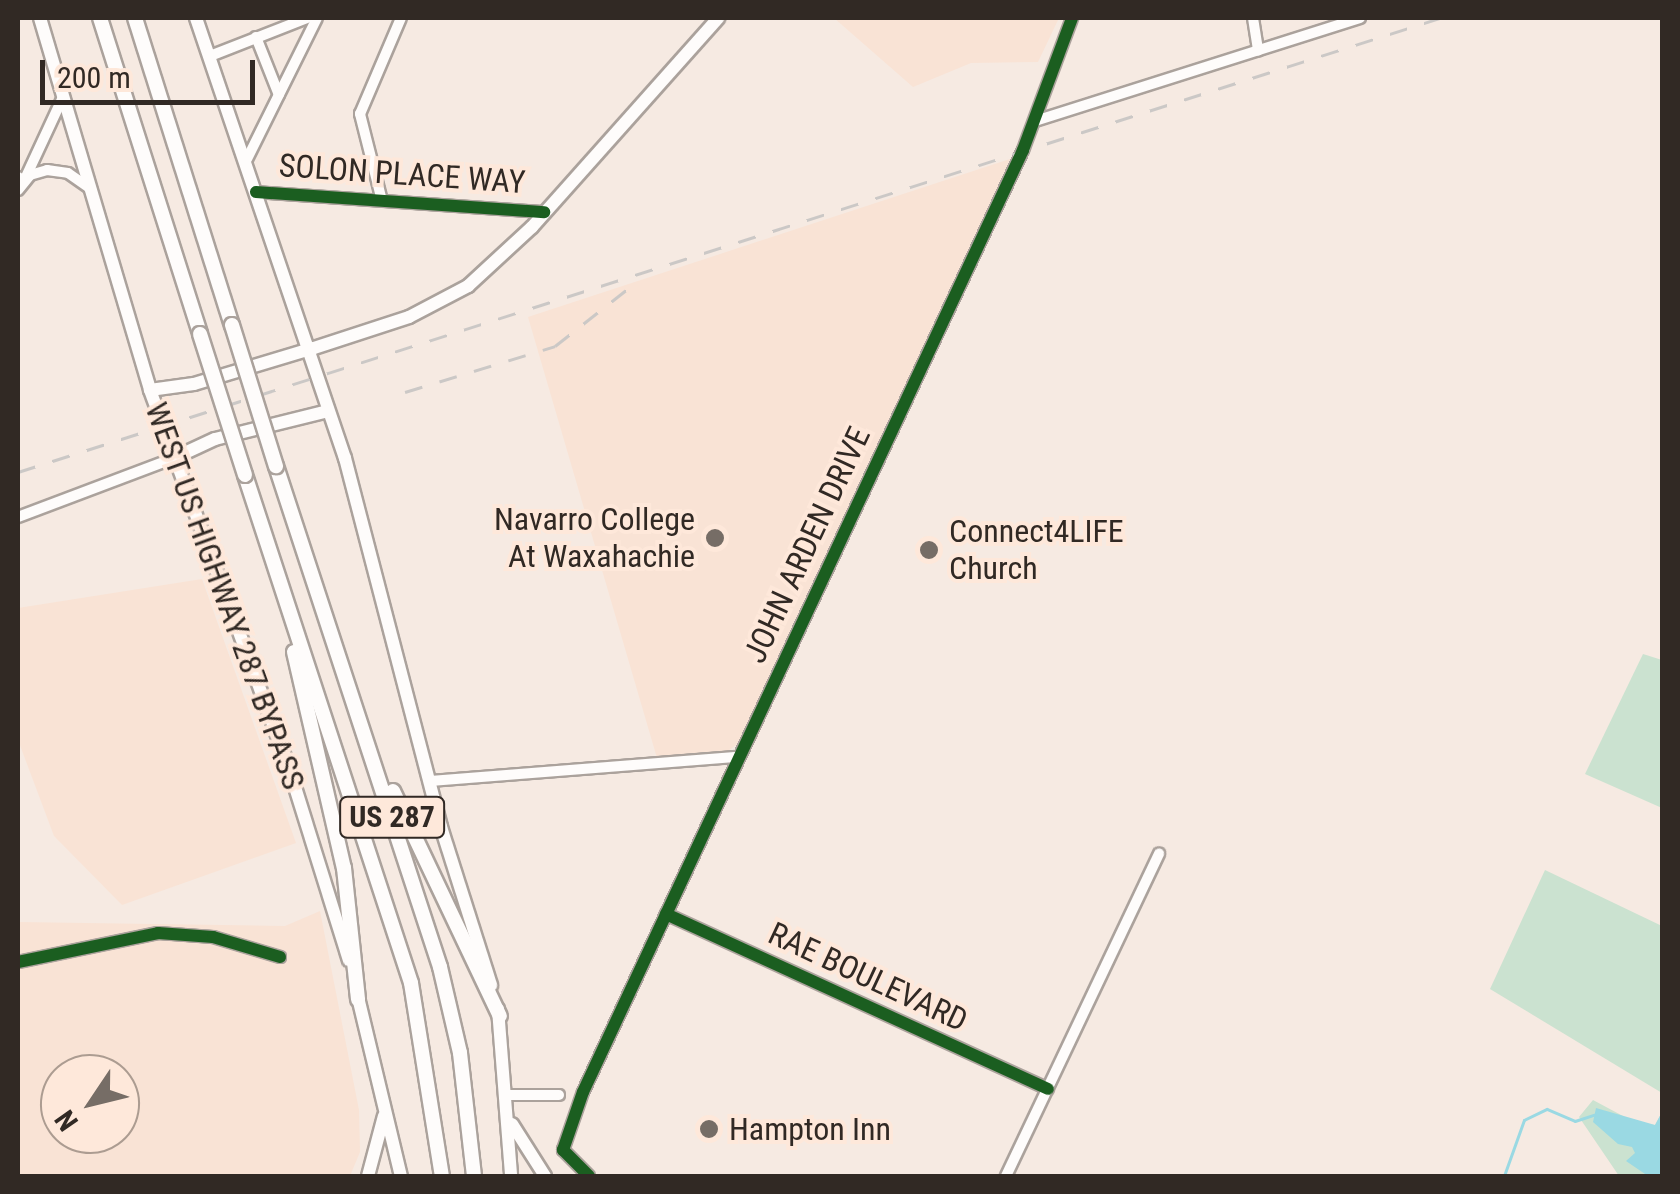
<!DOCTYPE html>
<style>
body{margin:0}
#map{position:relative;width:1680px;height:1194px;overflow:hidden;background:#f6eae2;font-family:"Roboto Condensed",sans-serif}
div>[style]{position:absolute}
.built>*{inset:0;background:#f9e3d5}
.green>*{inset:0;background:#cbe2d0}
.water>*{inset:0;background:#9ad9e3}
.stream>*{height:2.5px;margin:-1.25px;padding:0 1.25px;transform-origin:1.25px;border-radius:1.25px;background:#9ad9e3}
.roads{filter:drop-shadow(2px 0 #aba29c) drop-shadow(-2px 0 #aba29c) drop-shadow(0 2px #aba29c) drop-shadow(0 -2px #aba29c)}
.minor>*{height:10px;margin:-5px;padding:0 5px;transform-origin:5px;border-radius:5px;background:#fefcfb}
.major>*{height:12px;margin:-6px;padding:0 6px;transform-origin:6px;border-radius:6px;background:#fefcfb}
.highway>*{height:14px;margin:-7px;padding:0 7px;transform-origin:7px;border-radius:7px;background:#fefcfb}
.rail>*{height:2.5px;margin-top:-1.25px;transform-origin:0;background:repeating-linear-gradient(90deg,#cbc8c6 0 18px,transparent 0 36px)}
.bridges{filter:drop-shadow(2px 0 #aba29c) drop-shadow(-2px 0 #aba29c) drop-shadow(0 2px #aba29c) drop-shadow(0 -2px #aba29c)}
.highway-bridge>*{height:14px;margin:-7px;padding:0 7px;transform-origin:7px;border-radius:7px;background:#fefcfb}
.cycleway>*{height:12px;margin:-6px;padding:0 6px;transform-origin:6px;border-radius:6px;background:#1b5e20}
.dots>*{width:28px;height:28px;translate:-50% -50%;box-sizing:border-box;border:5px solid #fee8da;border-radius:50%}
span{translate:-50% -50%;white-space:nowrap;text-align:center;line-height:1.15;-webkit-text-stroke:8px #fee8da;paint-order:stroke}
.shield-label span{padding:2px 8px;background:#fee8da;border:2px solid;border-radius:8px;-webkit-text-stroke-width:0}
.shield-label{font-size:30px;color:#312924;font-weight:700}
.street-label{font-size:32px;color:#312924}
.poi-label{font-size:32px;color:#312924}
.right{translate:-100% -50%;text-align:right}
.left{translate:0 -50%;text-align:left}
.frame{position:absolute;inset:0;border:20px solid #312924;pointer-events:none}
.north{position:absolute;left:40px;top:1054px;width:100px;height:100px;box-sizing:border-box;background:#fee8da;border:2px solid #ac9c91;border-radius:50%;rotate:235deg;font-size:28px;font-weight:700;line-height:40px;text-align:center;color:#312924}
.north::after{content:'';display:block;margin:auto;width:35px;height:45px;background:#766d66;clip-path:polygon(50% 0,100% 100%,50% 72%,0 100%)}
.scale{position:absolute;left:40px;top:60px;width:215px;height:45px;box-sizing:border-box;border:5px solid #312924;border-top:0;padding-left:12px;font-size:30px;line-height:35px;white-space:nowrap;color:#312924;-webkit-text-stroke:8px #fee8da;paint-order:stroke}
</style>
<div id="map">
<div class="built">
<div style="clip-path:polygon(834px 18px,1059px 18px,1038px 62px,971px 63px,913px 87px)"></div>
<div style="clip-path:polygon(1016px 157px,742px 741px,725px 753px,657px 758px,528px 317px)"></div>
<div style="clip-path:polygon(202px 579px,296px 843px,122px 905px,54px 836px,18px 740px,18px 608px)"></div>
<div style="clip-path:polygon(evenodd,320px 911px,359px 1110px,360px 1152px,350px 1176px,18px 1176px,18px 922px,285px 926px,320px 911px,60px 1074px,120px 1074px,120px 1134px,60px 1134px,60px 1074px)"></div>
</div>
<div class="green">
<div style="clip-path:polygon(1643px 654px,1662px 660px,1662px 808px,1585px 774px)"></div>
<div style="clip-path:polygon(1545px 870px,1662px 926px,1662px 1093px,1490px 989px)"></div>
<div style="clip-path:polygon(1593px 1100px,1636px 1123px,1655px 1125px,1662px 1112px,1662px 1176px,1619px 1176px,1579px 1117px)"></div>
</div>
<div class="water">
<div style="clip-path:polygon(1596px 1108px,1655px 1125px,1662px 1112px,1662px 1176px,1648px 1176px,1626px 1161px,1635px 1153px,1632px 1147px,1618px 1144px,1593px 1122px)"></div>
</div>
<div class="stream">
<div style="left:1504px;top:1176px;width:59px;rotate:-70.3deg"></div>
<div style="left:1524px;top:1120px;width:25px;rotate:-26deg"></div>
<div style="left:1547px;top:1109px;width:30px;rotate:23deg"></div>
<div style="left:1575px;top:1121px;width:20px;rotate:-18deg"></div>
</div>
<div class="roads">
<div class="minor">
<div style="left:1253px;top:18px;width:33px;rotate:81deg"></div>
<div style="left:256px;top:37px;width:62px;rotate:68.4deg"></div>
<div style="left:210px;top:56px;width:104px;rotate:-21.4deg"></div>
<div style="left:1035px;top:121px;width:341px;rotate:-17.6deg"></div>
<div style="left:247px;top:159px;width:157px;rotate:-63.6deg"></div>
<div style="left:18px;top:177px;width:7px;rotate:34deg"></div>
<div style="left:24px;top:181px;width:90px;rotate:-65.1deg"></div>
<div style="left:18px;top:190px;width:19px;rotate:-51deg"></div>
<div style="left:30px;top:175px;width:18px;rotate:-16deg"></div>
<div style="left:47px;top:170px;width:21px;rotate:8deg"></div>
<div style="left:68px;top:173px;width:24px;rotate:35deg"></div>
<div style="left:256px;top:192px;width:289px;rotate:4deg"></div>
<div style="left:381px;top:197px;width:86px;rotate:-104.2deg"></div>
<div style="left:360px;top:114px;width:104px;rotate:-66.9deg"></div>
<div style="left:18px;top:517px;width:167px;rotate:-20.7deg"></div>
<div style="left:429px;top:781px;width:308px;rotate:-4.5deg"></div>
<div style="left:666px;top:914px;width:420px;rotate:24.6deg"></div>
<div style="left:18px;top:962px;width:143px;rotate:-11.7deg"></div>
<div style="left:158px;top:933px;width:55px;rotate:4.2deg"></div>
<div style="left:213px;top:937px;width:70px;rotate:16.6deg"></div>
<div style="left:509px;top:1095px;width:50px"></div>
<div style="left:589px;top:1176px;width:37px;rotate:-135deg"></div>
<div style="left:563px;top:1150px;width:61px;rotate:-71deg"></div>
<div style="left:583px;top:1092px;width:1040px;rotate:-64.96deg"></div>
<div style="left:1023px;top:150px;width:141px;rotate:-69.6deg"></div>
<div style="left:1006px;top:1176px;width:357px;rotate:-64.6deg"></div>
</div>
<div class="major">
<div style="left:40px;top:18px;width:388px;rotate:73.5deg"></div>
<div style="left:150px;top:390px;width:406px;rotate:69.8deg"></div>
<div style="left:290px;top:771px;width:198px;rotate:72.7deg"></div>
<div style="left:196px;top:18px;width:465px;rotate:71.3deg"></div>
<div style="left:345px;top:458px;width:381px;rotate:75.4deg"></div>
<div style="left:441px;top:827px;width:166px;rotate:72.4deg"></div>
<div style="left:150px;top:390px;width:44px;rotate:-7.8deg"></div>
<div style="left:194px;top:384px;width:125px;rotate:-16.7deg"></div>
<div style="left:314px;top:348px;width:100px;rotate:-18.1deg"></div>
<div style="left:409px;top:317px;width:67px;rotate:-27.7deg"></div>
<div style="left:468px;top:286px;width:87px;rotate:-42.7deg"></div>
<div style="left:532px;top:227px;width:280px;rotate:-48.3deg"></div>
<div style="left:174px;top:458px;width:45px;rotate:-24.9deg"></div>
<div style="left:215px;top:439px;width:116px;rotate:-13.9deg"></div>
<div style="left:356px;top:989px;width:192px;rotate:76.5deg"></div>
<div style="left:498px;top:1009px;width:168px;rotate:85.5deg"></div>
<div style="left:512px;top:1124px;width:62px;rotate:57.6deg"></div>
<div style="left:368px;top:1176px;width:62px;rotate:-75.1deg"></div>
</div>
<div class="highway">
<div style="left:100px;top:18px;width:331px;rotate:72.4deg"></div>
<div style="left:135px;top:18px;width:322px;rotate:72.5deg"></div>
<div style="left:276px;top:466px;width:527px;rotate:71.87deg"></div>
<div style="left:440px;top:967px;width:88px;rotate:76.9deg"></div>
<div style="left:460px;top:1053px;width:124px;rotate:83.5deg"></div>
<div style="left:245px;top:475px;width:534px;rotate:71.9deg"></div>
<div style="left:411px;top:983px;width:195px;rotate:80.9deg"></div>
<div style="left:294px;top:652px;width:222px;rotate:77deg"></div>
<div style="left:344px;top:868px;width:132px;rotate:83.9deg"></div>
<div style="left:393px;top:791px;width:249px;rotate:64.6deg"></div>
</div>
</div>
<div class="rail">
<div style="left:405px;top:392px;width:157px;rotate:-17deg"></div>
<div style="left:555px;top:346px;width:107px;rotate:-38.2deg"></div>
<div style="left:18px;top:472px;width:1493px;rotate:-17.71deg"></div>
</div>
<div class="bridges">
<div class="highway-bridge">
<div style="left:232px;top:325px;width:148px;rotate:72.7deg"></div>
<div style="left:200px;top:334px;width:148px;rotate:72.3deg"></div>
</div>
</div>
<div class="cycleway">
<div style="left:256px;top:192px;width:289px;rotate:4deg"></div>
<div style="left:666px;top:914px;width:420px;rotate:24.6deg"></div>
<div style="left:18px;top:962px;width:143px;rotate:-11.7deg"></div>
<div style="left:158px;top:933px;width:55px;rotate:4.2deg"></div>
<div style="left:213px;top:937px;width:70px;rotate:16.6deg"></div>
<div style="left:589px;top:1176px;width:37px;rotate:-135deg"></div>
<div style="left:563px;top:1150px;width:61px;rotate:-71deg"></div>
<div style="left:583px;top:1092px;width:1040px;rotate:-64.96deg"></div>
<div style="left:1023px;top:150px;width:141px;rotate:-69.6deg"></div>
</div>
<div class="dots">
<div style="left:715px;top:538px;background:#766d66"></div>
<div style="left:929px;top:550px;background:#766d66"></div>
<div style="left:709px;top:1129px;background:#766d66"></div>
</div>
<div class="shield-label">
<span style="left:392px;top:817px">US 287</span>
</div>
<div class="street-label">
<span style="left:402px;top:174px;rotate:4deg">SOLON PLACE WAY</span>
<span style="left:807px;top:545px;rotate:-65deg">JOHN ARDEN DRIVE</span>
<span style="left:225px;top:596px;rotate:70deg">WEST US HIGHWAY 287 BYPASS</span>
<span style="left:868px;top:977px;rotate:25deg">RAE BOULEVARD</span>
</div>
<div class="poi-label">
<span class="right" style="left:695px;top:538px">Navarro College<br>At Waxahachie</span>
<span class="left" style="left:949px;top:550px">Connect4LIFE<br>Church</span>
<span class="left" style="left:729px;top:1129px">Hampton Inn</span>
</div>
<div class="frame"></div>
<div class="north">N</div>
<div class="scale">200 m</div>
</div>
